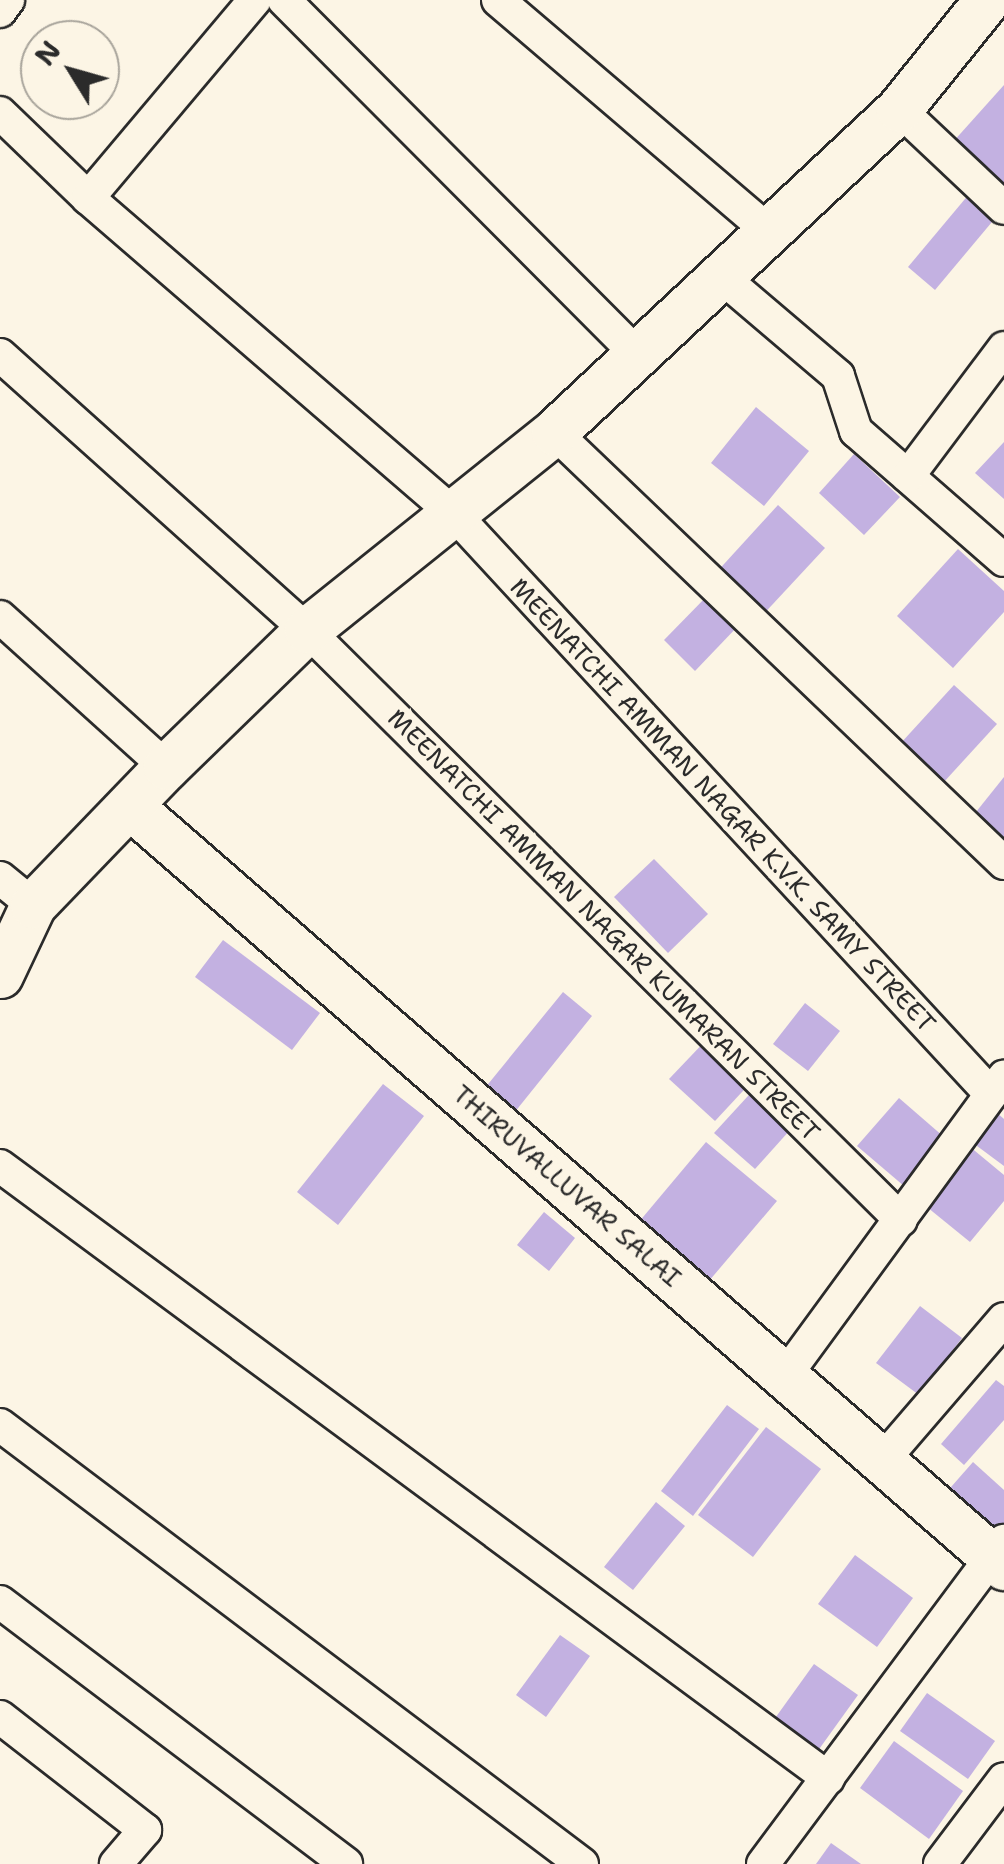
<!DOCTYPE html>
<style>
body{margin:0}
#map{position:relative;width:1004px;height:1864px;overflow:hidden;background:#fcf5e5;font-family:"Shantell Sans",sans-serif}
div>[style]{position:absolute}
.building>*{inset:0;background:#c3b1e1}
.roads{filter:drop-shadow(2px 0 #2b2b2b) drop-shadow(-2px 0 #2b2b2b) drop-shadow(0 2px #2b2b2b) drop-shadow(0 -2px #2b2b2b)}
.street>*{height:32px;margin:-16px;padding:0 16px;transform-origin:16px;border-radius:16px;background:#fcf5e5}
.secondary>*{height:45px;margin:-22.5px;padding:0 22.5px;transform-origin:22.5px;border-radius:22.5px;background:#fcf5e5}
span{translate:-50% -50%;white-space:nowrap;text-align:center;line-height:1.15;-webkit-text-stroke:10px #fcf5e5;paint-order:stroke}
.street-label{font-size:25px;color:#2b2b2b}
.north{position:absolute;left:20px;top:20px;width:100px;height:100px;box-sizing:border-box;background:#fcf5e5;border:2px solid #a8a49b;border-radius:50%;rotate:307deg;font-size:28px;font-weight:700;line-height:40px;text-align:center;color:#2b2b2b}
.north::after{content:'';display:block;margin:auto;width:35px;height:45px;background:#2b2b2b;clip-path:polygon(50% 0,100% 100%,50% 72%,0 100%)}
</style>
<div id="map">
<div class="building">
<div style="clip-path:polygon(1004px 85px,1004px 189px,952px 143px)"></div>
<div style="clip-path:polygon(975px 187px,1002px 210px,935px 290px,908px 267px)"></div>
<div style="clip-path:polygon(756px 407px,809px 451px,764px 506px,711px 463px)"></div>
<div style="clip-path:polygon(1004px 442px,1004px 499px,975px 473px)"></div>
<div style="clip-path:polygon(854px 454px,900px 497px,864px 535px,819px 493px)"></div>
<div style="clip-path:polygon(778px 505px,825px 548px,760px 618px,714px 575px)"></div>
<div style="clip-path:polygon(958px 549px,1004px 591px,1004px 612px,953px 668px,897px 616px)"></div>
<div style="clip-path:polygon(709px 594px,739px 625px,695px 671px,664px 640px)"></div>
<div style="clip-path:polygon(954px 685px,997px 724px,943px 783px,900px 744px)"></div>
<div style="clip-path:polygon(1004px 777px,1004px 850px,968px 822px)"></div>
<div style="clip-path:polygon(654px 859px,708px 914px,668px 953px,614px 897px)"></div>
<div style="clip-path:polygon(223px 940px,320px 1013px,292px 1050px,195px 977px)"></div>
<div style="clip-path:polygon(563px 992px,592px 1016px,510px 1118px,480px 1094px)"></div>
<div style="clip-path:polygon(805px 1003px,840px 1031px,808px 1071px,773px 1044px)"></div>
<div style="clip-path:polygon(710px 1036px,755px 1078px,715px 1121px,669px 1079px)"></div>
<div style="clip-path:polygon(383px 1084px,424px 1116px,338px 1225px,297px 1192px)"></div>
<div style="clip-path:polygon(759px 1084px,799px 1120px,755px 1169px,714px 1133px)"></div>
<div style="clip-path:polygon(899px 1098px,944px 1137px,904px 1186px,857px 1146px)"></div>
<div style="clip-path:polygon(996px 1112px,1004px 1119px,1004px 1166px,973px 1143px)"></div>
<div style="clip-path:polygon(706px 1142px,777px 1201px,703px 1288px,633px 1229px)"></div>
<div style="clip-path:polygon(969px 1146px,1004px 1175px,1004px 1201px,970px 1242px,922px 1203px)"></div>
<div style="clip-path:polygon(544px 1212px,575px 1238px,549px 1271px,517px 1245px)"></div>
<div style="clip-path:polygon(920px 1306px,962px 1338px,919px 1395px,876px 1363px)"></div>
<div style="clip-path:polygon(996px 1380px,1004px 1386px,1004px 1420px,964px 1465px,941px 1444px)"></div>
<div style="clip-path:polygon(727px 1405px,759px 1429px,693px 1516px,661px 1491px)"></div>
<div style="clip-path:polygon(766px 1427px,821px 1469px,753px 1557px,698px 1515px)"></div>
<div style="clip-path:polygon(973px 1462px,1004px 1490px,1004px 1533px,989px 1549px,937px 1503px)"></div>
<div style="clip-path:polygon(656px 1502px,685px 1526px,633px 1590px,604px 1567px)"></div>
<div style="clip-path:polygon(855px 1555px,913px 1598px,877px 1647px,818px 1604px)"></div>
<div style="clip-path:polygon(560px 1635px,590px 1656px,546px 1717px,516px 1695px)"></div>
<div style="clip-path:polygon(814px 1664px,858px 1695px,817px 1752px,773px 1721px)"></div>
<div style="clip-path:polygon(927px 1693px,995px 1741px,968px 1779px,900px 1731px)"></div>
<div style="clip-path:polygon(894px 1741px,963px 1791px,929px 1839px,860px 1788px)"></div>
<div style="clip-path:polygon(831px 1843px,861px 1864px,816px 1864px)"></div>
</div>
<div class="roads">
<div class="street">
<div style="left:284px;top:0;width:496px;rotate:45.1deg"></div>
<div style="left:498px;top:0;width:351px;rotate:40.5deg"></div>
<div style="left:0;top:11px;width:14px;rotate:-54deg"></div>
<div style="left:899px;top:109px;width:144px;rotate:43.3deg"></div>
<div style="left:0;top:113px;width:122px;rotate:44deg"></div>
<div style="left:88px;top:198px;width:485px;rotate:40.8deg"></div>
<div style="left:455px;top:515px;width:789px;rotate:47.21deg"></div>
<div style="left:88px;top:198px;width:259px;rotate:-49.9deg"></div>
<div style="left:717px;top:273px;width:159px;rotate:40.4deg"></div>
<div style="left:838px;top:376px;width:58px;rotate:71.9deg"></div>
<div style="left:856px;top:431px;width:196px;rotate:41.1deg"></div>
<div style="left:0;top:355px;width:412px;rotate:41.9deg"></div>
<div style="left:307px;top:630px;width:837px;rotate:44.81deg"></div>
<div style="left:554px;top:432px;width:623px;rotate:43.76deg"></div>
<div style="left:908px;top:476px;width:160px;rotate:-53.1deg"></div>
<div style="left:0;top:617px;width:224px;rotate:42.1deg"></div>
<div style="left:0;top:878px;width:43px;rotate:39.3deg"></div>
<div style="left:0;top:1166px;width:1030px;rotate:36.47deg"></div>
<div style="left:785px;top:1376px;width:371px;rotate:-53.8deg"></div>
<div style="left:0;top:1425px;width:729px;rotate:37.03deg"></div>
<div style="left:882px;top:1461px;width:187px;rotate:-49.3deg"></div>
<div style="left:0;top:1602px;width:434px;rotate:37.1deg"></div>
<div style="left:0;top:1717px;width:184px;rotate:37.9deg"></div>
<div style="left:145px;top:1830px;width:45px;rotate:130.5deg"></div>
<div style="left:763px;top:1864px;width:403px;rotate:-53.3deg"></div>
<div style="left:940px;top:1864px;width:106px;rotate:-53deg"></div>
</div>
<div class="secondary">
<div style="left:130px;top:806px;width:1159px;rotate:41.05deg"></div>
<div style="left:0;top:975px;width:77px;rotate:-64.8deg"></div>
<div style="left:33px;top:905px;width:192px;rotate:-46.1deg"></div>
<div style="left:166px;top:767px;width:197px;rotate:-44.2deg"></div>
<div style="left:307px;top:630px;width:317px;rotate:-38.7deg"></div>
<div style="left:554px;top:432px;width:473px;rotate:-43.1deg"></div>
<div style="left:899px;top:109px;width:140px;rotate:-51.1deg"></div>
</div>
</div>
<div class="street-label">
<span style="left:723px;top:805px;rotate:47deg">MEENATCHI AMMAN NAGAR K.V.K. SAMY STREET</span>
<span style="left:604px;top:925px;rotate:45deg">MEENATCHI AMMAN NAGAR KUMARAN STREET</span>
<span style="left:567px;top:1186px;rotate:41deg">THIRUVALLUVAR SALAI</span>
</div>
<div class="north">N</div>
</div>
